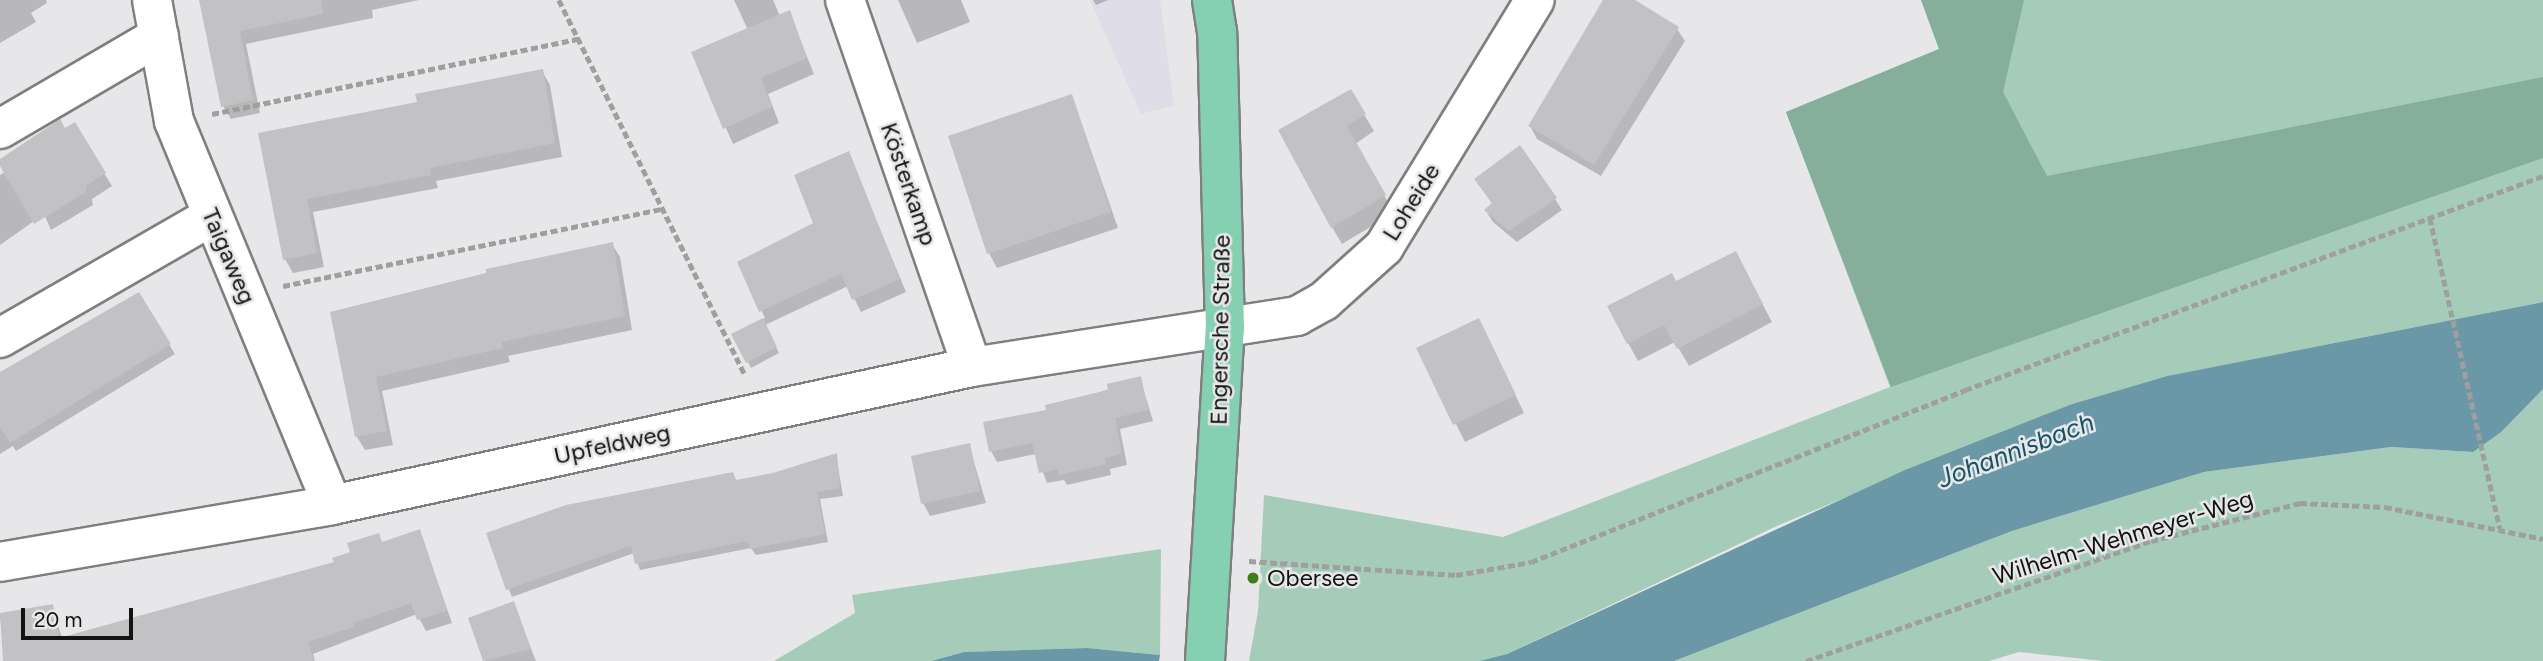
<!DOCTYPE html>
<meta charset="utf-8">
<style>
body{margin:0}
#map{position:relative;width:2543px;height:661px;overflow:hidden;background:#e7e7e9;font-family:Figtree,sans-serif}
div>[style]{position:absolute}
.built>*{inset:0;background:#dfdee8}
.green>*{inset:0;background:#a5ccb9}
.forest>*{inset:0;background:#85af9b}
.water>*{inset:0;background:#6b98a7}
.shadow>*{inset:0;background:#0003}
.building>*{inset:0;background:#c2c2c4}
.path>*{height:4.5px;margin-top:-2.25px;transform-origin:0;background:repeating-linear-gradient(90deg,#9f9fa0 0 7px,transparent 0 10.5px)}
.roads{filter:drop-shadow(2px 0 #7f7f80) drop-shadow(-2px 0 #7f7f80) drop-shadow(0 2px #7f7f80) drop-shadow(0 -2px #7f7f80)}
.minor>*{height:38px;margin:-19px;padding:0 19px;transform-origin:19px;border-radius:19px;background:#fff}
.major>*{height:38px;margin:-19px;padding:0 19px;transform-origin:19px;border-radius:19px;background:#85cfb3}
.dots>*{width:19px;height:19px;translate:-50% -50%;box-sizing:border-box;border:4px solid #e7e7e9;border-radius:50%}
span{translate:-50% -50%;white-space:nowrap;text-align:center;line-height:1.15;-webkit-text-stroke:5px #e7e7e9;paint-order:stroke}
.street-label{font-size:24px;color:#131313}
.poi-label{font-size:24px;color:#131313}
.left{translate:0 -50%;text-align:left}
.water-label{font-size:26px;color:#165364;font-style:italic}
.scale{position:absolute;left:21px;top:608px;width:112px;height:32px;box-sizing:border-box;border:4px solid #131313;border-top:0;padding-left:9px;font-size:21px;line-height:24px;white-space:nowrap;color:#131313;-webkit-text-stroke:5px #e7e7e9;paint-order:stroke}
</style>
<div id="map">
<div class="built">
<div style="clip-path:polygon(1090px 0,1160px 0,1174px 106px,1141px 114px)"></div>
</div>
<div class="green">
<div style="clip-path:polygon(1921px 0,2543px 0,2543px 302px,2167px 376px,2072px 404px,1779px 525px,1507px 654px,1479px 661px,1249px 661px,1258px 611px,1264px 495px,1503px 537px,1890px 387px,1786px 112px,1939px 49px)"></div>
<div style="clip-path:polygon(2543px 389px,2543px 661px,2104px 661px,2019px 652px,1989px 661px,1674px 661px,2012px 531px,2204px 472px,2391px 447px,2473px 452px)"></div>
<div style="clip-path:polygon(1161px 549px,1160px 655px,1087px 648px,964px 652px,930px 661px,774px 661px,855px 613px,852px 595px)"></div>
</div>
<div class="forest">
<div style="clip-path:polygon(1921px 0,2024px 0,2003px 92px,2047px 176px,2543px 77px,2543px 158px,1891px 387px,1786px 112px,1939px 49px)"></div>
</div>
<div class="water">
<div style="clip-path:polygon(2543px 302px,2543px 389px,2501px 432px,2473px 452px,2391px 447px,2204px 472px,2012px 531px,1674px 661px,1479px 661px,1507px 654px,1905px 470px,2072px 404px,2167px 376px)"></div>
<div style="clip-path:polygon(1087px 648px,1160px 655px,1159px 661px,931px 661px,964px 652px)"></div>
</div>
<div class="shadow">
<div style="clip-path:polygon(0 0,46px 0,47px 3px,31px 13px,36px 22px,0 43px)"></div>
<div style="clip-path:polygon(201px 0,419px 0,372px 10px,373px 18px,246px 44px,260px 113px,231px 119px,223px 106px)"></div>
<div style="clip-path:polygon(734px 0,773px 0,780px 16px,789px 12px,814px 74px,768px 94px,779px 123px,733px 144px,693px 53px,748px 30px)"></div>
<div style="clip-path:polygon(898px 0,961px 0,970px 22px,917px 43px)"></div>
<div style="clip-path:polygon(1093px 0,1108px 0,1096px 5px)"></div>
<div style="clip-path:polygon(1606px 0,1632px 0,1677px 29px,1685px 41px,1601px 176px,1537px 139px,1530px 126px)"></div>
<div style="clip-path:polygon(542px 71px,550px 85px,562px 157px,436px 181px,438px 188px,313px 212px,324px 267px,293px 273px,285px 259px,260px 135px,419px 103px)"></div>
<div style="clip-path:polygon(1350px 91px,1374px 131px,1355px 144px,1394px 213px,1342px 244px,1332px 227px)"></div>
<div style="clip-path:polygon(1072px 96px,1118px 228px,997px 268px,989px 253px)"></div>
<div style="clip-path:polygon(75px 125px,112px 186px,92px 199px,93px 205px,51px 230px,44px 214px,0 245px,0 175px,5px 172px,0 161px)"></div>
<div style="clip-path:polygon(848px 153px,906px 292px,861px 312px,848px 286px,765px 325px,779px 353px,751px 368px,733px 334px,765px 318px,739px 263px,815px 224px)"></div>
<div style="clip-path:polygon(1483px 190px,1555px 199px,1562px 210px,1517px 242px,1493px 222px,1486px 211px,1493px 205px)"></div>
<div style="clip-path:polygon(612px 244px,620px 257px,632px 330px,508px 356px,510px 362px,382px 391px,393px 445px,365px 450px,357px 437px,332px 313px)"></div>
<div style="clip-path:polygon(1745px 271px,1772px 322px,1689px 366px,1675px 342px,1638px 361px,1628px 343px,1676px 283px)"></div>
<div style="clip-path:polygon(138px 295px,175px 354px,16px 451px,13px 446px,0 454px,0 374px)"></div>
<div style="clip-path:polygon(1488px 338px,1524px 413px,1465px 442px,1418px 349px)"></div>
<div style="clip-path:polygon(1140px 378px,1153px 421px,1120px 429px,1127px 465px,1110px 469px,1111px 475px,1067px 485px,1064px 480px,1047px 483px,1036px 454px,997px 462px,991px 451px,1048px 411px)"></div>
<div style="clip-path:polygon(969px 445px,986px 503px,930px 516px,923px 503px)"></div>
<div style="clip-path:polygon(836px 455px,843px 496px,820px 499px,828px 542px,756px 555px,751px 548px,640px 570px,634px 553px,512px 597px,488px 535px,773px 474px)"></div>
<div style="clip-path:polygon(420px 532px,452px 623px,426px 631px,417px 614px,313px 654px,315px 661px,5px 661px,0 615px,52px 606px,62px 638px,336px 563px)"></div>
<div style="clip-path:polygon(513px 603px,536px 661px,485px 661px,470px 619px)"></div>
</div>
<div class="building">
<div style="clip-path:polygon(199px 0,321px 0,323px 14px,240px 31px,253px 100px,221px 107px)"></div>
<div style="clip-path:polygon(1603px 0,1635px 0,1679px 27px,1594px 165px,1528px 126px)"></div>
<div style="clip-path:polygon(790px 10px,807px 58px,761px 78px,772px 107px,723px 129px,691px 52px)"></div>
<div style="clip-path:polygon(543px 69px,555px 143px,430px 168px,431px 175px,307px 199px,317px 253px,283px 260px,258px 133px,417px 102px,415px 94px)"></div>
<div style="clip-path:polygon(1351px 89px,1366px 114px,1347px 126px,1386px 195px,1331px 228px,1278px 130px)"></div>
<div style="clip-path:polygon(1072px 94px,1111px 212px,987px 254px,948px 136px)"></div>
<div style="clip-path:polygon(60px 119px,65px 128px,75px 122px,106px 173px,86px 186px,86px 192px,34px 224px,0 166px,0 159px)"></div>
<div style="clip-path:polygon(1520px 145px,1557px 198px,1509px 231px,1484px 210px,1492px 203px,1474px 179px)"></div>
<div style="clip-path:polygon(849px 151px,900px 279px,852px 300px,841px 274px,759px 312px,737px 262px,813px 223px,794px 175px)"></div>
<div style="clip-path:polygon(613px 242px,625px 316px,502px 342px,503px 348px,376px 377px,387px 431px,355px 437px,330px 312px,486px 273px,486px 269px)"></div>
<div style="clip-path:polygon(1736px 251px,1763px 304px,1677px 349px,1664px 325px,1627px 344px,1607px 306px,1672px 273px,1676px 281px)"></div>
<div style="clip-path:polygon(139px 292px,171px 344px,10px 443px,0 427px,0 372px)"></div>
<div style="clip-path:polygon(763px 318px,777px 347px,746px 363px,731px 334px)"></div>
<div style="clip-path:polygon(1479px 318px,1516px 395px,1453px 425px,1416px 348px)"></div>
<div style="clip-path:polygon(1141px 376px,1148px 410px,1115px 418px,1122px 454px,1105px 458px,1106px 464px,1059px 475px,1058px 469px,1039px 473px,1032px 443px,989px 452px,983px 422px,1046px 410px,1045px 405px,1108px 390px,1107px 384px)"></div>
<div style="clip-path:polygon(970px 443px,980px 491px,921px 504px,911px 456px)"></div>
<div style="clip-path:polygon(837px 453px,840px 488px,817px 492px,825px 534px,750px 549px,747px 541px,635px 564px,631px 546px,506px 590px,486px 533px,566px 505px,733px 472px,736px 480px,773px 473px)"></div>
<div style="clip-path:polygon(420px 529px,447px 611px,417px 620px,411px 603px,353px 623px,354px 627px,308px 642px,314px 661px,3px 661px,0 613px,53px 604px,59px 638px,334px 562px,332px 558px,350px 552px,347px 543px,379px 533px,382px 542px)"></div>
<div style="clip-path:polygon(514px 601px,531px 649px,483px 661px,468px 618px)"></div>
</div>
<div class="path">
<div style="left:559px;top:0;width:420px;rotate:63.6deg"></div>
<div style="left:212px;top:114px;width:374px;rotate:-11.6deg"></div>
<div style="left:2430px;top:218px;width:318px;rotate:77.3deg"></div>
<div style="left:283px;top:286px;width:388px;rotate:-11.5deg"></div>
<div style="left:1249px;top:561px;width:207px;rotate:3.9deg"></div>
<div style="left:1456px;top:575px;width:76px;rotate:-9.8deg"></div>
<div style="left:1531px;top:562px;width:467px;rotate:-21.6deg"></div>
<div style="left:1965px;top:390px;width:616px;rotate:-20.32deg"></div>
<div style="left:1806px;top:661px;width:365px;rotate:-19.2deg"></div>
<div style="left:2151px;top:541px;width:154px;rotate:-14.3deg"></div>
<div style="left:2300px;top:503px;width:85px;rotate:2.7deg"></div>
<div style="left:2385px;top:507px;width:161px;rotate:11.4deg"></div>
</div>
<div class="roads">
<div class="minor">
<div style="left:152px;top:0;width:123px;rotate:79.7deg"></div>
<div style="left:174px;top:121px;width:415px;rotate:67.6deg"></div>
<div style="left:845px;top:0;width:388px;rotate:70.9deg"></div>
<div style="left:0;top:129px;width:184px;rotate:-30.3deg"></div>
<div style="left:0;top:338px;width:245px;rotate:-29.9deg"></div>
<div style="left:0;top:562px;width:337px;rotate:-9.7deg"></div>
<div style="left:332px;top:505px;width:655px;rotate:-12.17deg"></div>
<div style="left:972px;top:367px;width:329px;rotate:-8.9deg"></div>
<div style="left:1297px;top:316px;width:31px;rotate:-29deg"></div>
<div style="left:1324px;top:301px;width:81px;rotate:-42deg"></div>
<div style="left:1384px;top:247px;width:289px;rotate:-58.6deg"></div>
</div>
<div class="major">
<div style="left:1205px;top:661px;width:333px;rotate:-86.6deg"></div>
<div style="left:1225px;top:329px;width:297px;rotate:-91.5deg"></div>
<div style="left:1217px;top:32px;width:32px;rotate:-99deg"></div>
</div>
</div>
<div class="dots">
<div style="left:1253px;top:578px;background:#407d19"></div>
</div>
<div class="street-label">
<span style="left:909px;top:184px;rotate:71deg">Kösterkamp</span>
<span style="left:1411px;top:202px;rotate:-58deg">Loheide</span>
<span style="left:229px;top:256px;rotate:67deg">Taigaweg</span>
<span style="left:1220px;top:330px;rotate:-89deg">Engersche Straße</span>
<span style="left:612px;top:444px;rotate:-12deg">Upfeldweg</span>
<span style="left:2123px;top:537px;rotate:-17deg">Wilhelm-Wehmeyer-Weg</span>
</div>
<div class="poi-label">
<span class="left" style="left:1267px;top:578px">Obersee</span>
</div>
<div class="water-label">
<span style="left:2016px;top:451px;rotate:-21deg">Johannisbach</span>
</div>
<div class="scale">20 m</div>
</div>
